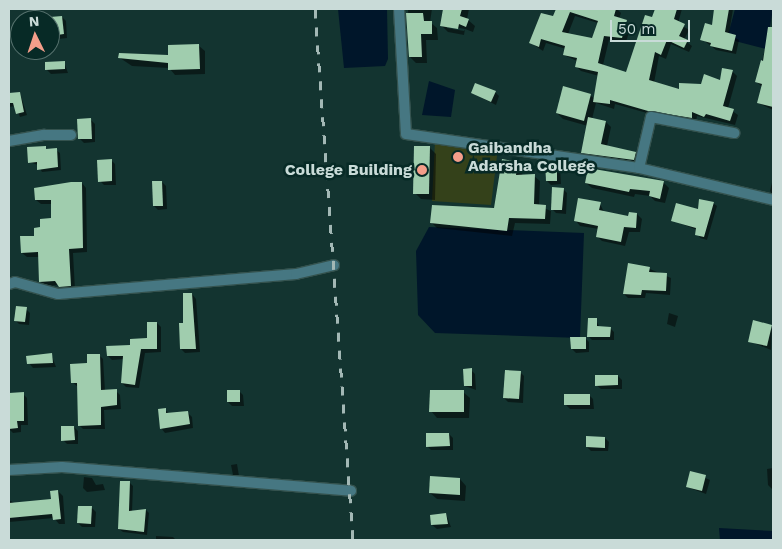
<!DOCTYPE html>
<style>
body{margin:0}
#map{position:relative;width:782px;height:549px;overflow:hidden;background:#133430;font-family:"Work Sans",sans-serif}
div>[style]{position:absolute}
.green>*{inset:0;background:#34411a}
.water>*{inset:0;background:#00162a}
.shadow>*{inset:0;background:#0007}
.building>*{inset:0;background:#a0cdae}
.roads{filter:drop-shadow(1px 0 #34524e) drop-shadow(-1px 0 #34524e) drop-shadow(0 1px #34524e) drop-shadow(0 -1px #34524e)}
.street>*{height:10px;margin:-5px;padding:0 5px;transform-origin:5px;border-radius:5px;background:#467782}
.rail>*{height:3px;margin-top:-1.5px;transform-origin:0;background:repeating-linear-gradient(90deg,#a3b8b5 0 9px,transparent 0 18px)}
.dots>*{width:14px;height:14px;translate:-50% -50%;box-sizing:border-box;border:2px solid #072a26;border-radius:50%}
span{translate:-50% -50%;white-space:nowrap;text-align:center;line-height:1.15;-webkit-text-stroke:5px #072a26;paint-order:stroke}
.poi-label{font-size:16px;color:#c9dbd8;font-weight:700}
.left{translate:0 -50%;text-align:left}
.right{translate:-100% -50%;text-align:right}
.frame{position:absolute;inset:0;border:10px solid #c9dbd8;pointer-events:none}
.north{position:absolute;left:10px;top:10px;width:50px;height:50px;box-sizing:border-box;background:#072a26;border:1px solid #55716d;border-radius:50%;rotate:356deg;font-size:14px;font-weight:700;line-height:20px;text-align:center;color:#c9dbd8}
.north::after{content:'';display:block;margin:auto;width:18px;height:22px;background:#f49e8a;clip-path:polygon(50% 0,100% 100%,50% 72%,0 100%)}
.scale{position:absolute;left:610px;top:20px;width:80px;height:22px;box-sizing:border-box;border:2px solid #c9dbd8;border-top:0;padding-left:6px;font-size:15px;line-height:18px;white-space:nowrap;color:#c9dbd8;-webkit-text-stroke:4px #072a26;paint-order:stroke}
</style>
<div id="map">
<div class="green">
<div style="clip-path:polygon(435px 141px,498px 148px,491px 205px,432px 201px)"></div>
</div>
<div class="water">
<div style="clip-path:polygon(338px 9px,387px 9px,388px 59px,385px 66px,344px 68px)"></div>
<div style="clip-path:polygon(735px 9px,773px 9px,766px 49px,727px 39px)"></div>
<div style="clip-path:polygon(429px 81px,455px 90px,451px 117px,422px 115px)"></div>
<div style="clip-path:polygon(429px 227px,584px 233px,580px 338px,435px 333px,418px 315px,416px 251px)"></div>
<div style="clip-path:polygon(719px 528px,773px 531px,773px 540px,720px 540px)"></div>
</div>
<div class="shadow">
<div style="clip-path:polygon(408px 9px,432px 9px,430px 22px,437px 28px,438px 40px,426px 40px,427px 63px,416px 63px,410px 57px)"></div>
<div style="clip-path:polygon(evenodd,436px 9px,469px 9px,467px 19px,475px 26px,473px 32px,465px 29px,464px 35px,448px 32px,442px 26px,444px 10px,436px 9px,447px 26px,465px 29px,464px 31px,447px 28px,447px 26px)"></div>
<div style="clip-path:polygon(evenodd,557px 9px,617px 9px,621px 13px,619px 19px,631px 26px,626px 42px,609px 40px,603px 65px,627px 74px,656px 9px,682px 9px,678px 23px,689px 30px,684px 40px,692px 46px,689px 52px,671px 44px,666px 59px,659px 56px,654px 83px,680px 90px,721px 81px,732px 71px,737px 76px,728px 108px,738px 115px,735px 125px,697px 116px,696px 122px,654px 115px,615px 104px,614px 109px,596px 103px,592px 119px,606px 122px,611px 127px,607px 146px,635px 153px,641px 158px,639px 165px,588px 158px,582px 152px,588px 126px,563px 119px,557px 113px,590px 95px,595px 99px,599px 76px,581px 71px,576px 66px,577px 61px,564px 55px,566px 49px,546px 43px,543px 51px,531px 43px,554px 17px,557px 9px,575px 16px,598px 23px,592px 40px,568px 34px,575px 16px)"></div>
<div style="clip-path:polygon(715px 9px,733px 9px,729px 34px,739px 40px,736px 54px,716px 50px,702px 39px,713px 26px)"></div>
<div style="clip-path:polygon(62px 17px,66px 21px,67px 38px,50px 40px,50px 20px,43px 19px)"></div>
<div style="clip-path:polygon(767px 41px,773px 41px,773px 110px,758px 103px,762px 87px,757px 82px)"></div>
<div style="clip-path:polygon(199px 46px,205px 51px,205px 74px,175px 75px,169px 68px,132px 66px,120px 58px,169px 56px)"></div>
<div style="clip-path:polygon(64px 62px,68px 73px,51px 74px,47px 70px)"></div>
<div style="clip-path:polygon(495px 92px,499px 96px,496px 105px,472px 93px)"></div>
<div style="clip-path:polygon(20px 93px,27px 115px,20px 117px,15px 106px,9px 107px,9px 95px)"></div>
<div style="clip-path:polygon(91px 120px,95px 124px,95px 142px,84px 143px,80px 139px)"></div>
<div style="clip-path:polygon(430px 148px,436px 154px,435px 200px,421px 199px,415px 193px)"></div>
<div style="clip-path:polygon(56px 150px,60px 153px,61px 170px,42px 172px,38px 165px,29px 162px)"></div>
<div style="clip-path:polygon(111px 160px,115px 164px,116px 185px,104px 185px,100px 181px)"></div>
<div style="clip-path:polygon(518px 163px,523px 169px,522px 176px,534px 176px,540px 181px,539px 206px,551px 211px,550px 224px,515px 223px,512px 236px,437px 228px,432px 223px,495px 209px)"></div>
<div style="clip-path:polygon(556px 164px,560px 168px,561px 184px,551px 185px,547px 181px)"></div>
<div style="clip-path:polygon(589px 169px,663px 182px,669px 188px,665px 203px,655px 201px,650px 196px,635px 194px,634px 197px,592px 188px,586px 183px)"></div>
<div style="clip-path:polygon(773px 178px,773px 195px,770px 191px)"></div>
<div style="clip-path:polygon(162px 182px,166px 186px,167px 209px,158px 210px,154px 206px)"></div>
<div style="clip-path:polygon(82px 183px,86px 188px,87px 252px,73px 253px,75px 290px,64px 291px,59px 285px,45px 286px,40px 281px,39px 257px,27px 257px,22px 253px,53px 220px,52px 204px,41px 204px,36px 200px)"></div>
<div style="clip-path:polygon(563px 189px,567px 193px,566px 214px,556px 213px,552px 209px)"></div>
<div style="clip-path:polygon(713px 203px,717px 206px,707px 240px,700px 238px,697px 230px,672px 220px)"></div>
<div style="clip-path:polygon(600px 204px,604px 212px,629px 217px,637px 214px,642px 219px,640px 232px,629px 232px,625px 246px,602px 241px,597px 236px,599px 229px,580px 226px,576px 221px)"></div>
<div style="clip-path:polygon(650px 269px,671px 278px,670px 295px,646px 293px,645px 298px,628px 298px,624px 294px)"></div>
<div style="clip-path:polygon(192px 294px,196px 299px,200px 352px,185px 353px,181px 349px)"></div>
<div style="clip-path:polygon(26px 309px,30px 313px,29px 325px,19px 324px,15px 320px)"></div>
<div style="clip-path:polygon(669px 313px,678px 316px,675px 327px,667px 324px)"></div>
<div style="clip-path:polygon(596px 320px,600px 328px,610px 328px,614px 332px,614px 340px,592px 340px,588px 336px)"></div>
<div style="clip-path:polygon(157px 323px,161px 327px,161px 352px,145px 353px,139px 388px,126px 387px,122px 383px,124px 359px,112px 360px,108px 356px,149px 339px)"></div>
<div style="clip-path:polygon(772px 326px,771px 350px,749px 341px)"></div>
<div style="clip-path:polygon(585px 338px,589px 342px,589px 352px,576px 353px,572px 349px)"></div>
<div style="clip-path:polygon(51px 354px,56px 367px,33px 368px,29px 363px)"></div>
<div style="clip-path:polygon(99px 355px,103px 359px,105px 391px,116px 391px,120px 395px,121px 409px,104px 410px,105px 429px,83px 429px,79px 425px,78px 387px,72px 382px)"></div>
<div style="clip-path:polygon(471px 370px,475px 374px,476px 390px,465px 386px)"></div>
<div style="clip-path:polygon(520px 372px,524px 376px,523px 403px,508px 402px,504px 398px)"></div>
<div style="clip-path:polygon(618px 376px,622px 380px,622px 389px,601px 389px,596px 385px)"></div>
<div style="clip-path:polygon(239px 391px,243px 395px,244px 406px,232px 406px,228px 402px)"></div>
<div style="clip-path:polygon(463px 392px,470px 398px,469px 418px,437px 418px,431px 411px)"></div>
<div style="clip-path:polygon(9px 394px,23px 394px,27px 398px,28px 425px,21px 425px,21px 432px,13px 433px,9px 429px)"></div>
<div style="clip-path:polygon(589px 395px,593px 399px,594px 409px,570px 409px,566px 405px)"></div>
<div style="clip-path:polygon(165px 410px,170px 414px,188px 413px,192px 417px,193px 428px,165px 433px,161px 428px)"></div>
<div style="clip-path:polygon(74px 427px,78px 431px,78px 444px,67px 444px,63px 440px)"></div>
<div style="clip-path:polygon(449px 434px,453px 438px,453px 450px,431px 450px,427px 446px)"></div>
<div style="clip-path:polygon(605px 438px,609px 442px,608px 451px,591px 451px,587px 447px)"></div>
<div style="clip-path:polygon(237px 464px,239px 476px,233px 475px,231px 465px)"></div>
<div style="clip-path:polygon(773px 468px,773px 489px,772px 489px,768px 485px,767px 469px)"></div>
<div style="clip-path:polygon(691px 472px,710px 480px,706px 494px,687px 487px)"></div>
<div style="clip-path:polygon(84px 477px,92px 478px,96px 485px,103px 484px,105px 490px,87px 492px,83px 488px)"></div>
<div style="clip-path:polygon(460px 479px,466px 486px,465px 501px,437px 499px,430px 493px)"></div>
<div style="clip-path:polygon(130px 483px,133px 486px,132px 512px,146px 510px,149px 513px,147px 535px,123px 532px,119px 529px)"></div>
<div style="clip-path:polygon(58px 491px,63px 496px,65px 524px,59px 524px,54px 518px,9px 522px,9px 500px,16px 504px,52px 500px)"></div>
<div style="clip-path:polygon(92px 508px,96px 512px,95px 527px,82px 527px,78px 523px)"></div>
<div style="clip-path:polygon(446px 514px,451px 527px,437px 529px,432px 525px)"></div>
<div style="clip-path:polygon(156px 536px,173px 537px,176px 540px,156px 540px)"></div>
</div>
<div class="building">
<div style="clip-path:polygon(443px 9px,462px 9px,460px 16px,469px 19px,466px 27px,459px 24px,458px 29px,440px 26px)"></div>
<div style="clip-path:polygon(evenodd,556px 9px,616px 9px,614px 16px,627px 20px,622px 38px,604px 36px,598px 63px,626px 72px,645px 15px,652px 17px,655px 9px,677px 9px,674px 19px,685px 24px,679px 36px,688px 40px,684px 48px,667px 40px,661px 55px,655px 52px,649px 80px,679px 89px,679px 83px,701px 84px,704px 74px,720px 80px,722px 68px,733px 70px,723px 106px,734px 109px,730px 121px,706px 114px,704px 117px,692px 112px,692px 118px,648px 111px,610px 100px,610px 104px,593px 102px,598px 72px,575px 67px,577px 58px,563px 55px,565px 46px,541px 39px,539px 47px,529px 43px,541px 13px,553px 16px,556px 9px,570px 12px,598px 21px,592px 38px,562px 32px,570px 12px)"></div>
<div style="clip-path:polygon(714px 9px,729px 9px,725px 32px,736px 35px,732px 51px,710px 46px,711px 43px,700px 40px,705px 23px,712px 25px)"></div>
<div style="clip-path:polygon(406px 13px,423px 13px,424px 21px,432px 21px,432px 34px,421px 34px,422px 57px,409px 57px)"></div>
<div style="clip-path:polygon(62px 16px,64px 34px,50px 36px,50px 17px)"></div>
<div style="clip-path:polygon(768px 27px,773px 27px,773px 107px,757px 103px,762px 84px,755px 82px,761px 60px,763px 61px)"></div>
<div style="clip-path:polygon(199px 44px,200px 69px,168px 70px,168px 63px,118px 58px,119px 53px,168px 55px,168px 45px)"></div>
<div style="clip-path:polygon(65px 61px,65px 69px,45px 70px,45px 62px)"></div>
<div style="clip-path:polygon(475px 83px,496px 91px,491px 102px,471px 93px)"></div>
<div style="clip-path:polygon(563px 86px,591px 94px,584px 121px,556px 113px)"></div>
<div style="clip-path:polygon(20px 92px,24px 112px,16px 114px,13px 103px,9px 103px,9px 93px)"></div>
<div style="clip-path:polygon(588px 117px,606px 121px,601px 144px,636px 152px,634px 160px,581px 153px)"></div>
<div style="clip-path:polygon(91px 118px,92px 139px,78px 139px,77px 119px)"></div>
<div style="clip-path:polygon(46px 146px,46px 149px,57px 148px,58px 167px,37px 170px,37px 162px,28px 163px,27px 147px)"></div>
<div style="clip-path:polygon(414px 146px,430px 146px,429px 194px,413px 194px)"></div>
<div style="clip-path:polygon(112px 159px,112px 181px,98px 182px,97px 160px)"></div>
<div style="clip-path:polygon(502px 159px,518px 162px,516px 175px,535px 174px,534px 204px,546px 205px,545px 219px,509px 218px,507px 231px,430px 223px,432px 205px,494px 208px)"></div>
<div style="clip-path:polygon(545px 161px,557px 163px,557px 181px,546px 181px)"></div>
<div style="clip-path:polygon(588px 168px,664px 181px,660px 199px,649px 196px,650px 191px,630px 189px,629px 192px,585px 183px)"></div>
<div style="clip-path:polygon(152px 181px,162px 181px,163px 206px,153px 206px)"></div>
<div style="clip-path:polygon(71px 182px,82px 182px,83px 248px,69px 249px,71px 286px,59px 287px,55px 281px,39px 282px,38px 252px,21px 253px,20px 236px,34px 236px,34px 228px,40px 227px,40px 219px,51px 218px,51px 200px,35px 200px,34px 188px)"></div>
<div style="clip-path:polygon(552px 187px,564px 188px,562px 210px,551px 210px)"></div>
<div style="clip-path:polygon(578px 198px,601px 202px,599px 210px,628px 216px,629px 212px,637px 213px,636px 228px,624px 227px,621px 242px,596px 237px,598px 226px,574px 221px)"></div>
<div style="clip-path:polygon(699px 199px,714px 202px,704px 237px,695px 235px,696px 228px,671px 221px,676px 203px,698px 209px)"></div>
<div style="clip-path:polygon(628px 263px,650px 267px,649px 272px,667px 273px,666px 291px,642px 290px,641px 295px,623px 294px)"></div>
<div style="clip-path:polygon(183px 293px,192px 293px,196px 349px,180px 349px,179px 323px,183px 323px)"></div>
<div style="clip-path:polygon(16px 306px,27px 307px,25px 322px,14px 321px)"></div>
<div style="clip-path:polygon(588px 318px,597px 318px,597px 326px,611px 327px,610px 337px,587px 337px)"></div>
<div style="clip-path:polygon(753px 320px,772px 325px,767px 346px,748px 342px)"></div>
<div style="clip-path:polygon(147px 322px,157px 322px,157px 349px,141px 349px,135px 385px,121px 383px,123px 356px,107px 356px,106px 346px,130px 345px,130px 339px,147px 338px)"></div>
<div style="clip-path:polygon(570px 337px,586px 337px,586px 349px,571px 349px)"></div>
<div style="clip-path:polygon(52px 353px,53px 363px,27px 364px,26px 356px)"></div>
<div style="clip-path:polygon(87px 354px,100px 354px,101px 390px,117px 389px,117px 405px,101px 407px,101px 425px,78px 426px,77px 383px,71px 383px,70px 364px,87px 363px)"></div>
<div style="clip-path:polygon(472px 368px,472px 386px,464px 386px,463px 369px)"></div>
<div style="clip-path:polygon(505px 370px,521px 371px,519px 399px,503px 398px)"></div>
<div style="clip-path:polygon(595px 375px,618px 375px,618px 385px,595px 386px)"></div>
<div style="clip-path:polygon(227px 390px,240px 390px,240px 402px,227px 402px)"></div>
<div style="clip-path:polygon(430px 390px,464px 390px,464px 412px,429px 412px)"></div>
<div style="clip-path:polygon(24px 392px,24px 421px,17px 421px,18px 428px,9px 429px,9px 393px)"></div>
<div style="clip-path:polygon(564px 394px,590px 394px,590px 405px,564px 405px)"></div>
<div style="clip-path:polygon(166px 408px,166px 413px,188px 411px,190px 424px,160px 429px,158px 409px)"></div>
<div style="clip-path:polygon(61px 426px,74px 426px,75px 440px,61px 441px)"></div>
<div style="clip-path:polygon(426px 433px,449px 433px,450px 446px,426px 447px)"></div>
<div style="clip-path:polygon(586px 436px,605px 437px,605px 448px,586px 447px)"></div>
<div style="clip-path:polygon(690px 471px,706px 475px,702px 491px,686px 487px)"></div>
<div style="clip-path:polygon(430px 476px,460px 478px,460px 495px,429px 493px)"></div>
<div style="clip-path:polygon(120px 481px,130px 481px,129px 511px,146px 509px,144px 532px,118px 529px)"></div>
<div style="clip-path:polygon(58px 490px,61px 519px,53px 520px,52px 514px,9px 518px,9px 503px,51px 499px,50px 491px)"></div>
<div style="clip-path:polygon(78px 506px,92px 506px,91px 524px,77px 523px)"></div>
<div style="clip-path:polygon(446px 513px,448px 524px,431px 525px,430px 515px)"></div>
</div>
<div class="roads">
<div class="street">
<div style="left:399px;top:9px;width:125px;rotate:86.8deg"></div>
<div style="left:406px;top:134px;width:235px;rotate:8.3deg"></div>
<div style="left:639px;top:168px;width:138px;rotate:13.4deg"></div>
<div style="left:9px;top:141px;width:36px;rotate:-10deg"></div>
<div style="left:44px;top:135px;width:27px"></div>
<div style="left:639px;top:168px;width:52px;rotate:-76.8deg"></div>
<div style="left:651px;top:117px;width:85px;rotate:10.9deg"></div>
<div style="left:9px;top:284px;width:6px;rotate:-18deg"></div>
<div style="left:15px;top:282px;width:45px;rotate:15.6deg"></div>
<div style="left:58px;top:294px;width:239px;rotate:-4.8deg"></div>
<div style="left:296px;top:274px;width:39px;rotate:-13deg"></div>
<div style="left:9px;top:470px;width:53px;rotate:-3.2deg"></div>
<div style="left:62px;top:467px;width:290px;rotate:4.7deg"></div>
</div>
</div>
<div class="rail">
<div style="left:315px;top:9px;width:532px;rotate:85.91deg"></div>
</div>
<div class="dots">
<div style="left:458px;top:157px;background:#f49e8a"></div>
<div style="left:422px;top:170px;background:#f49e8a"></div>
</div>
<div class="poi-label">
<span class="left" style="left:468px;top:157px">Gaibandha<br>Adarsha College</span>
<span class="right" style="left:412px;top:170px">College Building</span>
</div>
<div class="frame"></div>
<div class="north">N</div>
<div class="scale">50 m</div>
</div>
